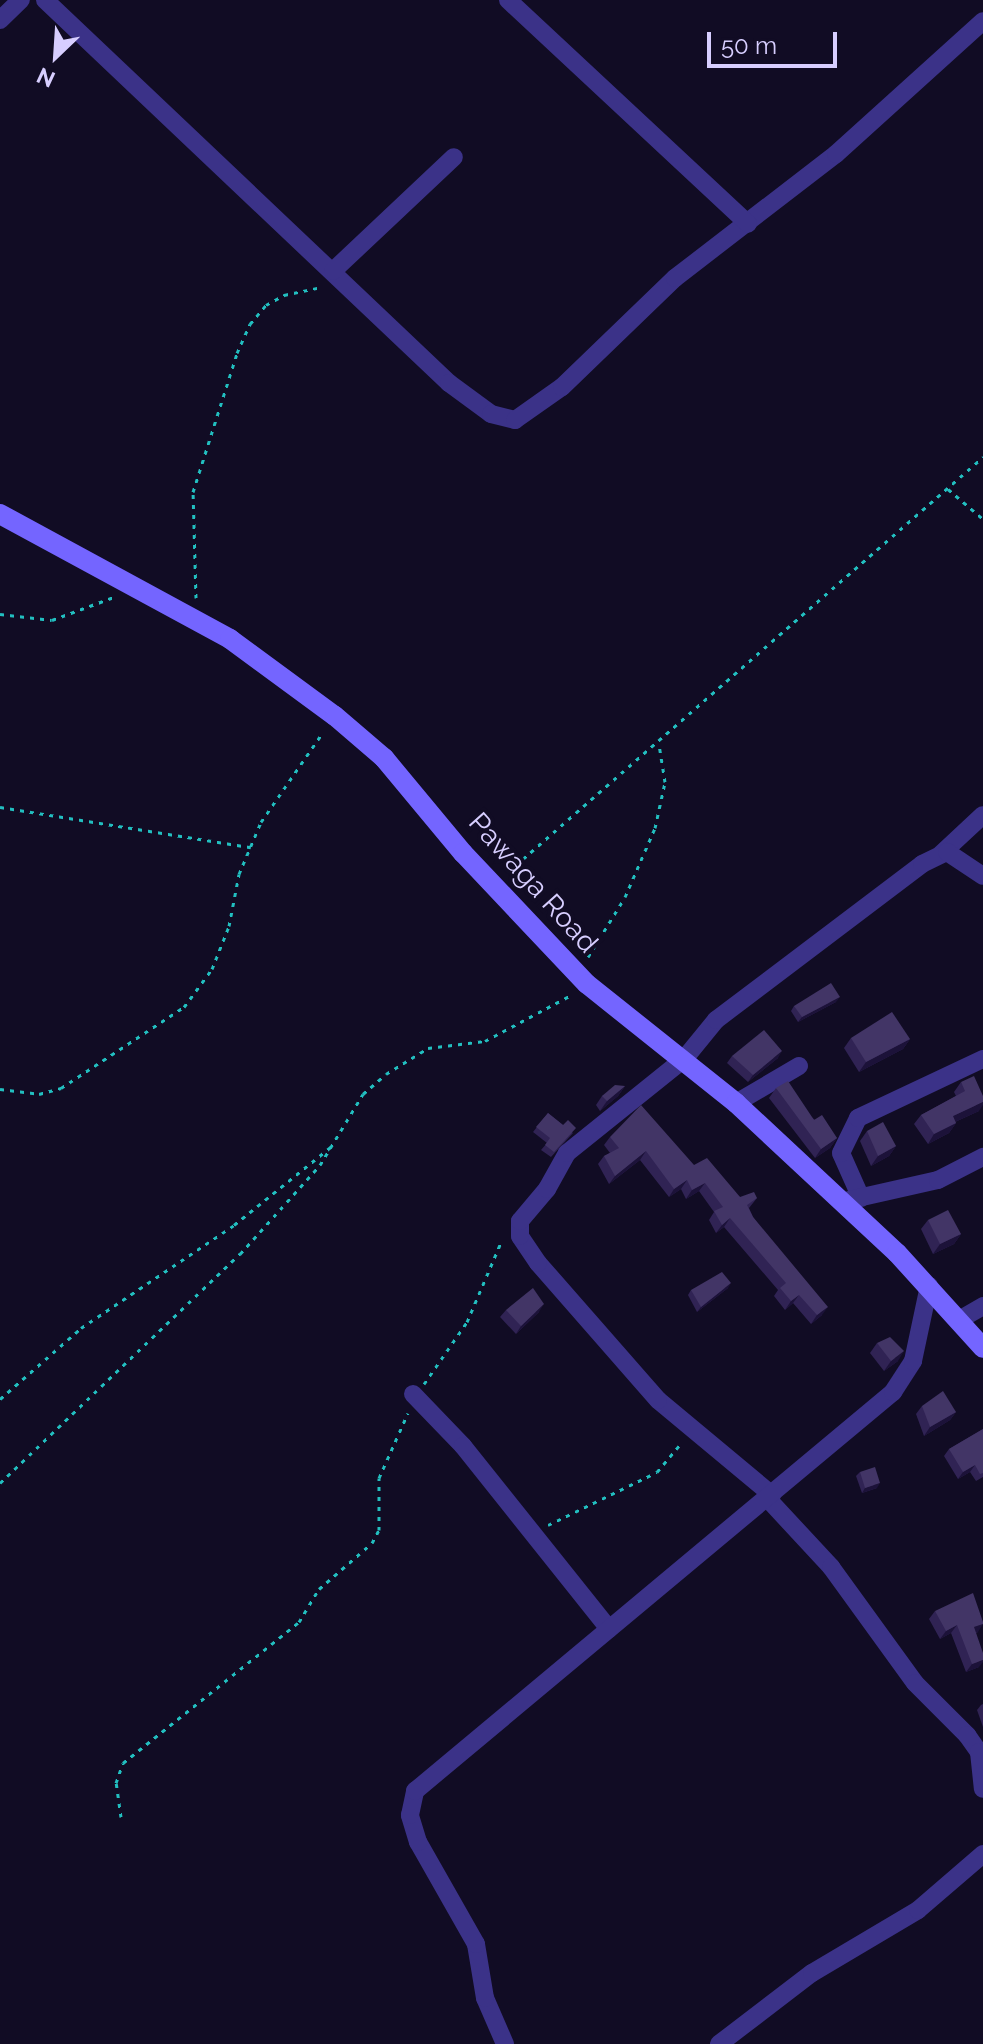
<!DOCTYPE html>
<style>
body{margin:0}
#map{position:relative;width:983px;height:2044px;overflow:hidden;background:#110c24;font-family:Raleway,sans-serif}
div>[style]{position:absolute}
.path>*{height:3px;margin-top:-1.5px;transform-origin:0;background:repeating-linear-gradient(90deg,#22bfc0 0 4px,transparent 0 10px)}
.street>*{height:18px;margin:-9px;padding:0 9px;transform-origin:9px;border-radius:9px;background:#3b3288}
.secondary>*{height:20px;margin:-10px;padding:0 10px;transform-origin:10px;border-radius:10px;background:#7465ff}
.wall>*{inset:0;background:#302354}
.shaded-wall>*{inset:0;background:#1c1239}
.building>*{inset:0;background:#423566}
span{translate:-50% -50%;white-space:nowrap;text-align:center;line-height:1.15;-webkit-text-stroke:8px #110c24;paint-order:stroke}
.street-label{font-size:28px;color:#d7ceff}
.north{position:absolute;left:16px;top:16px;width:80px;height:80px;-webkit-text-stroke:6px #110c24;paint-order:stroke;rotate:205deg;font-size:22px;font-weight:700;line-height:32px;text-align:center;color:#d7ceff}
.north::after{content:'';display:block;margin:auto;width:28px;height:36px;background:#d7ceff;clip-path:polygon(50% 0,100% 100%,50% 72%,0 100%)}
.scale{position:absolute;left:707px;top:32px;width:130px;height:36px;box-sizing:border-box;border:4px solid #d7ceff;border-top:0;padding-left:10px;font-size:24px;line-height:28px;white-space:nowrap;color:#d7ceff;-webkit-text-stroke:6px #110c24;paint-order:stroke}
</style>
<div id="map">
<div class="path">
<div style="left:948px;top:489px;width:46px;rotate:40.6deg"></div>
<div style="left:196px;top:598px;width:106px;rotate:-91.6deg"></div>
<div style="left:193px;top:492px;width:146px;rotate:-72.4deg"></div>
<div style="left:237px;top:353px;width:32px;rotate:-66deg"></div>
<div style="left:250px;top:324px;width:25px;rotate:-50deg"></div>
<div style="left:266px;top:305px;width:21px;rotate:-29deg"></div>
<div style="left:284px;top:295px;width:39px;rotate:-12deg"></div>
<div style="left:0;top:614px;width:52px;rotate:6.6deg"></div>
<div style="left:52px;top:620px;width:66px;rotate:-20.4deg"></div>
<div style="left:0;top:807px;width:254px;rotate:9.1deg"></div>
<div style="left:508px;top:872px;width:631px;rotate:-41.14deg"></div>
<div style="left:588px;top:957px;width:70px;rotate:-58.3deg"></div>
<div style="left:625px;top:897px;width:75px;rotate:-66.5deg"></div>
<div style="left:655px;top:828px;width:47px;rotate:-77.7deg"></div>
<div style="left:665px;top:782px;width:38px;rotate:-99deg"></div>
<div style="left:0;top:1089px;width:39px;rotate:7deg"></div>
<div style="left:39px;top:1094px;width:23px;rotate:-15deg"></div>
<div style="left:61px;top:1088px;width:147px;rotate:-33.4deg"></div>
<div style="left:184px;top:1007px;width:47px;rotate:-53.6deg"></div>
<div style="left:212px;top:969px;width:46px;rotate:-68.4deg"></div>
<div style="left:229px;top:926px;width:53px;rotate:-79.1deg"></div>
<div style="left:239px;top:874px;width:56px;rotate:-67.1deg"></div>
<div style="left:261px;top:822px;width:109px;rotate:-55.4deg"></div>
<div style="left:424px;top:1384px;width:75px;rotate:-55.3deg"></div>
<div style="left:467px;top:1322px;width:89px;rotate:-66.9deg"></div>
<div style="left:0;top:1399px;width:108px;rotate:-41.2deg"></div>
<div style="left:81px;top:1328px;width:184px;rotate:-33.9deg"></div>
<div style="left:234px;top:1225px;width:127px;rotate:-38.9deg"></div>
<div style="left:0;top:1483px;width:332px;rotate:-43.7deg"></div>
<div style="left:240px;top:1254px;width:120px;rotate:-48deg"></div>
<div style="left:320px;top:1165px;width:83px;rotate:-58.8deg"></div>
<div style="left:363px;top:1094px;width:30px;rotate:-41deg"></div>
<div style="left:386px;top:1074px;width:49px;rotate:-31.8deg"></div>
<div style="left:428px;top:1048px;width:57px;rotate:-7deg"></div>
<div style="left:485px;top:1041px;width:98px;rotate:-28.1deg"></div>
<div style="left:548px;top:1525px;width:121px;rotate:-25.9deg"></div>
<div style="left:657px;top:1472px;width:38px;rotate:-50deg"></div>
<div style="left:121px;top:1817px;width:34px;rotate:-98deg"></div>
<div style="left:116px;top:1783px;width:21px;rotate:-71deg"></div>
<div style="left:123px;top:1763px;width:226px;rotate:-38.7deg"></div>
<div style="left:299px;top:1622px;width:39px;rotate:-59deg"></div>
<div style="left:319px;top:1589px;width:70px;rotate:-41deg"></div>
<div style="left:372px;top:1543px;width:15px;rotate:-62deg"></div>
<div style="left:379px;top:1530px;width:52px;rotate:-90deg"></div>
<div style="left:379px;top:1478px;width:71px;rotate:-66deg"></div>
</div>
<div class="street">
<div style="left:45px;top:0;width:557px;rotate:43.47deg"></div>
<div style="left:449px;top:383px;width:52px;rotate:36.4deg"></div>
<div style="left:491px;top:414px;width:25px;rotate:14deg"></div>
<div style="left:515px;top:420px;width:57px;rotate:-35.1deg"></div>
<div style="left:562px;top:387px;width:157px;rotate:-44deg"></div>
<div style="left:675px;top:278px;width:203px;rotate:-37.6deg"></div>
<div style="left:836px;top:154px;width:198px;rotate:-42.1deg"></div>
<div style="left:508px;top:0;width:328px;rotate:43deg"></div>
<div style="left:0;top:20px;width:29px;rotate:-44deg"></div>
<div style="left:333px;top:271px;width:166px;rotate:-43.3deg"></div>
<div style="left:941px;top:854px;width:57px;rotate:-42.9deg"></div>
<div style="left:736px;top:1103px;width:73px;rotate:-30.4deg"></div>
<div style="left:861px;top:1198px;width:49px;rotate:-114deg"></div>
<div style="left:841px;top:1153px;width:39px;rotate:-64deg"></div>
<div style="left:858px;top:1118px;width:138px;rotate:-25.3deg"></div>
<div style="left:849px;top:1200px;width:91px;rotate:-12.7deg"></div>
<div style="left:938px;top:1180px;width:51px;rotate:-27.1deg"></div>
<div style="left:959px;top:1320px;width:28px;rotate:-30deg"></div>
<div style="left:413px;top:1394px;width:72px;rotate:46.1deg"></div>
<div style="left:463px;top:1446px;width:234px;rotate:51.4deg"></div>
<div style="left:772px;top:1495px;width:148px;rotate:-140.2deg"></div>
<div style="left:658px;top:1400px;width:182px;rotate:-131.2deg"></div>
<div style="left:538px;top:1263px;width:32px;rotate:-124deg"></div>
<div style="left:520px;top:1236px;width:15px;rotate:-90deg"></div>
<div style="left:520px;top:1221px;width:42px;rotate:-49.8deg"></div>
<div style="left:547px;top:1189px;width:41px;rotate:-60.9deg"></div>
<div style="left:567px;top:1153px;width:151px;rotate:-38.8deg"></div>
<div style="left:685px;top:1058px;width:49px;rotate:-50.8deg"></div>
<div style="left:716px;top:1020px;width:258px;rotate:-37.1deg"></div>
<div style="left:922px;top:864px;width:28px;rotate:-26deg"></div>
<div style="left:947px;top:852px;width:43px;rotate:33.7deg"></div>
<div style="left:768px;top:1499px;width:93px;rotate:47.2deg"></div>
<div style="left:831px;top:1567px;width:143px;rotate:54.1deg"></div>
<div style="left:915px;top:1683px;width:74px;rotate:45deg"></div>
<div style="left:967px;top:1735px;width:21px;rotate:55deg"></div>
<div style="left:979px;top:1752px;width:37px;rotate:84deg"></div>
<div style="left:505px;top:2044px;width:50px;rotate:-113.5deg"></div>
<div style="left:485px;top:1998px;width:55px;rotate:-99.5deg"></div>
<div style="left:476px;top:1944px;width:117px;rotate:-119.6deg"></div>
<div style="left:418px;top:1842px;width:28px;rotate:-107deg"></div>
<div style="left:410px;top:1815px;width:25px;rotate:-78deg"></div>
<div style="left:415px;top:1791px;width:623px;rotate:-39.85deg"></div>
<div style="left:893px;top:1392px;width:37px;rotate:-57deg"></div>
<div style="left:913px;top:1361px;width:77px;rotate:-78deg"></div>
<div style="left:719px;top:2044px;width:117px;rotate:-37.4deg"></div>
<div style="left:812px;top:1973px;width:123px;rotate:-30.7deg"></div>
<div style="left:918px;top:1910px;width:86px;rotate:-40.7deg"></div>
</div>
<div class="secondary">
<div style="left:0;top:514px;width:262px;rotate:28.5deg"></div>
<div style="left:230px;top:639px;width:130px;rotate:36.3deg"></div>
<div style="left:335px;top:716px;width:65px;rotate:40.6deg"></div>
<div style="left:384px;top:758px;width:124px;rotate:50.3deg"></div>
<div style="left:463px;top:853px;width:180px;rotate:46.6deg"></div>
<div style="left:587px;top:984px;width:191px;rotate:38.6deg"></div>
<div style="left:736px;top:1103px;width:220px;rotate:43deg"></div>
<div style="left:897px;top:1253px;width:128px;rotate:47.8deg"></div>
</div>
<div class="wall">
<div style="clip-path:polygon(836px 1002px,798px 1022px,791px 1011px,794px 1006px)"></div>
<div style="clip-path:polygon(851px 1038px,910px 1039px,903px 1049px,859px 1072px,844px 1048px)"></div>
<div style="clip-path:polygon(732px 1056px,778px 1058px,748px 1082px,727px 1063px)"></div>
<div style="clip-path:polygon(961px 1082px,979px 1111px,955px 1122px,956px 1123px,949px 1133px,928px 1144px,914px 1124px,921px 1115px,956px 1096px,954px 1092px)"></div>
<div style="clip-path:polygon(625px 1086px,618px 1096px,600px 1111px,596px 1105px,602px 1096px)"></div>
<div style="clip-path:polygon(776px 1088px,837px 1138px,830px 1148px,815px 1158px,769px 1098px)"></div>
<div style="clip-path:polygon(548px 1113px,573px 1133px,551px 1157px,541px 1150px,547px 1143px,533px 1132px)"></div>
<div style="clip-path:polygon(867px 1131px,896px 1146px,889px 1156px,871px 1166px,860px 1141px)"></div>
<div style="clip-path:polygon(610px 1137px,694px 1165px,740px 1197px,757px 1198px,749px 1208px,753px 1217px,822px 1315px,811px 1324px,793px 1303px,785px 1310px,774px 1296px,778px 1290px,724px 1227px,716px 1233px,709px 1220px,714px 1212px,699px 1191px,686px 1199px,681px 1189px,669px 1197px,640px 1160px,609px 1184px,598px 1164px,604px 1156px,610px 1153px,604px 1145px)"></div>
<div style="clip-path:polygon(928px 1220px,961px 1234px,954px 1244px,933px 1254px,921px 1229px)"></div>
<div style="clip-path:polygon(728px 1288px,697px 1312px,688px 1295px,691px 1290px)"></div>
<div style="clip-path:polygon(506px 1310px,539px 1312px,516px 1334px,500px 1317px)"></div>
<div style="clip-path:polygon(877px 1343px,898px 1361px,884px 1371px,870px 1353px)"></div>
<div style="clip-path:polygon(922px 1406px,956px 1412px,950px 1420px,924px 1436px,916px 1414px)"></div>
<div style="clip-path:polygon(983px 1429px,983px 1477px,976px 1481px,970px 1472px,958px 1479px,944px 1456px,949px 1449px)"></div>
<div style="clip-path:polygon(860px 1472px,877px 1488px,862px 1493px,856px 1476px)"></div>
<div style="clip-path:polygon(935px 1611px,978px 1632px,976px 1633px,979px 1667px,966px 1672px,951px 1633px,940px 1639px,929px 1619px)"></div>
<div style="clip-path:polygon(983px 1704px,983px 1727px,977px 1710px,981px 1705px)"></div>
</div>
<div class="shaded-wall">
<div style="clip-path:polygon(840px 997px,836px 1002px,798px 1022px,802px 1017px)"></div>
<div style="clip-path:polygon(910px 1039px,903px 1049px,859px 1072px,866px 1062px)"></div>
<div style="clip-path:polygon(782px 1051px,778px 1058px,748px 1082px,753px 1075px)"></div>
<div style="clip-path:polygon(625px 1086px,618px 1096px,600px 1111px,607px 1101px)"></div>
<div style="clip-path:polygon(983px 1102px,983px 1105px,979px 1111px,946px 1126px,953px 1116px)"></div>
<div style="clip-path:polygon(956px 1123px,949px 1133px,928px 1144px,934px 1134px)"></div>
<div style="clip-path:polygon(837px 1138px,830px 1148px,815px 1158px,821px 1149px)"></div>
<div style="clip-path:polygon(896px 1146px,889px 1156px,871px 1166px,878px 1156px)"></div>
<div style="clip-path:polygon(646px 1151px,640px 1160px,609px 1184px,615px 1176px)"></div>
<div style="clip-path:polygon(687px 1180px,681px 1189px,669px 1197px,674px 1189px)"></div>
<div style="clip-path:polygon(705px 1183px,699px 1191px,686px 1199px,692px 1190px)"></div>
<div style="clip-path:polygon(730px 1218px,724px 1227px,716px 1233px,722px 1225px)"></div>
<div style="clip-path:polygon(961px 1234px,954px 1244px,933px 1254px,940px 1244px)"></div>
<div style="clip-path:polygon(731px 1283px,728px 1288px,697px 1312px,701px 1307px)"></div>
<div style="clip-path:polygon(799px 1295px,793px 1303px,785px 1310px,791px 1301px)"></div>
<div style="clip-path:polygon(544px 1304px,539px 1312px,516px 1334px,521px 1326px)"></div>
<div style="clip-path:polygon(828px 1307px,822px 1315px,811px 1324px,817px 1315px)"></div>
<div style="clip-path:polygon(904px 1351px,898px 1361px,884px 1371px,891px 1361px)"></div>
<div style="clip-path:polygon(956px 1412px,950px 1420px,924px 1436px,930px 1427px)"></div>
<div style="clip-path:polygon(975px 1465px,970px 1472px,958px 1479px,963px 1472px)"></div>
<div style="clip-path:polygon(880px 1483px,877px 1488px,862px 1493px,865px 1488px)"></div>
<div style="clip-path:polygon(983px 1624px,978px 1632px,969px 1635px,974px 1627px)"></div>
<div style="clip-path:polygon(957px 1625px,951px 1633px,940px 1639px,946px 1631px)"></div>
<div style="clip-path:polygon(983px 1660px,983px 1662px,979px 1667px,966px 1672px,972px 1664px)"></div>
</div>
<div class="building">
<div style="clip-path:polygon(831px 983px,840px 997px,802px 1017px,794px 1006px)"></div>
<div style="clip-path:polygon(892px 1012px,910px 1039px,866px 1062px,851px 1038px)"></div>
<div style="clip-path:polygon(764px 1030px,782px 1051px,753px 1075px,732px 1056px)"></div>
<div style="clip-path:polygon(974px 1076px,983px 1096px,983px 1102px,953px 1116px,956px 1123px,934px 1134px,921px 1115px,965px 1091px,961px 1082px)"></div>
<div style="clip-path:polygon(788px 1081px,814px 1120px,822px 1115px,837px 1138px,821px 1149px,776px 1088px)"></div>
<div style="clip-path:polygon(615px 1085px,625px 1086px,607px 1101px,602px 1096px)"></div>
<div style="clip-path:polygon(641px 1105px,694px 1165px,707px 1158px,740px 1197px,754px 1192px,757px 1198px,747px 1205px,753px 1217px,828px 1307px,817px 1315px,799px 1295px,791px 1301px,780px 1288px,786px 1283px,730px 1218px,722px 1225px,714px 1211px,723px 1207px,705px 1183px,692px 1190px,687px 1180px,674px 1189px,646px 1151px,615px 1176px,604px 1156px,619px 1148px,610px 1137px)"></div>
<div style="clip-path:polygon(548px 1113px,563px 1125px,568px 1120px,576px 1128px,554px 1152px,545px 1145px,550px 1138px,536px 1127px)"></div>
<div style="clip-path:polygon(883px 1122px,896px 1146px,878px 1156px,867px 1131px)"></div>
<div style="clip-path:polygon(948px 1210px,961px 1234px,940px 1244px,928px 1220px)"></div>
<div style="clip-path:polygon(722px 1272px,731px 1283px,701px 1307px,691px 1290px)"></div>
<div style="clip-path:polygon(533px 1288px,544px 1304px,521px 1326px,506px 1310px)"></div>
<div style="clip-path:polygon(890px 1337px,904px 1351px,891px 1361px,877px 1343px)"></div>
<div style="clip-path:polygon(943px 1391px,956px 1412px,930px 1427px,922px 1406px)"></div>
<div style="clip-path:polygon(983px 1429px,983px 1473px,980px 1474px,975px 1465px,963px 1472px,949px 1449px)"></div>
<div style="clip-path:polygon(875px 1467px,880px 1483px,865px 1488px,860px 1472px)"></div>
<div style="clip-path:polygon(973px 1593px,983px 1622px,983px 1624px,974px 1627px,983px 1653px,983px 1660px,972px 1664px,957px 1625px,946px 1631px,935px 1611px)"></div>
</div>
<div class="street-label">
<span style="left:533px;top:883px;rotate:48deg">Pawaga Road</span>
</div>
<div class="north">N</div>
<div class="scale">50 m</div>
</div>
